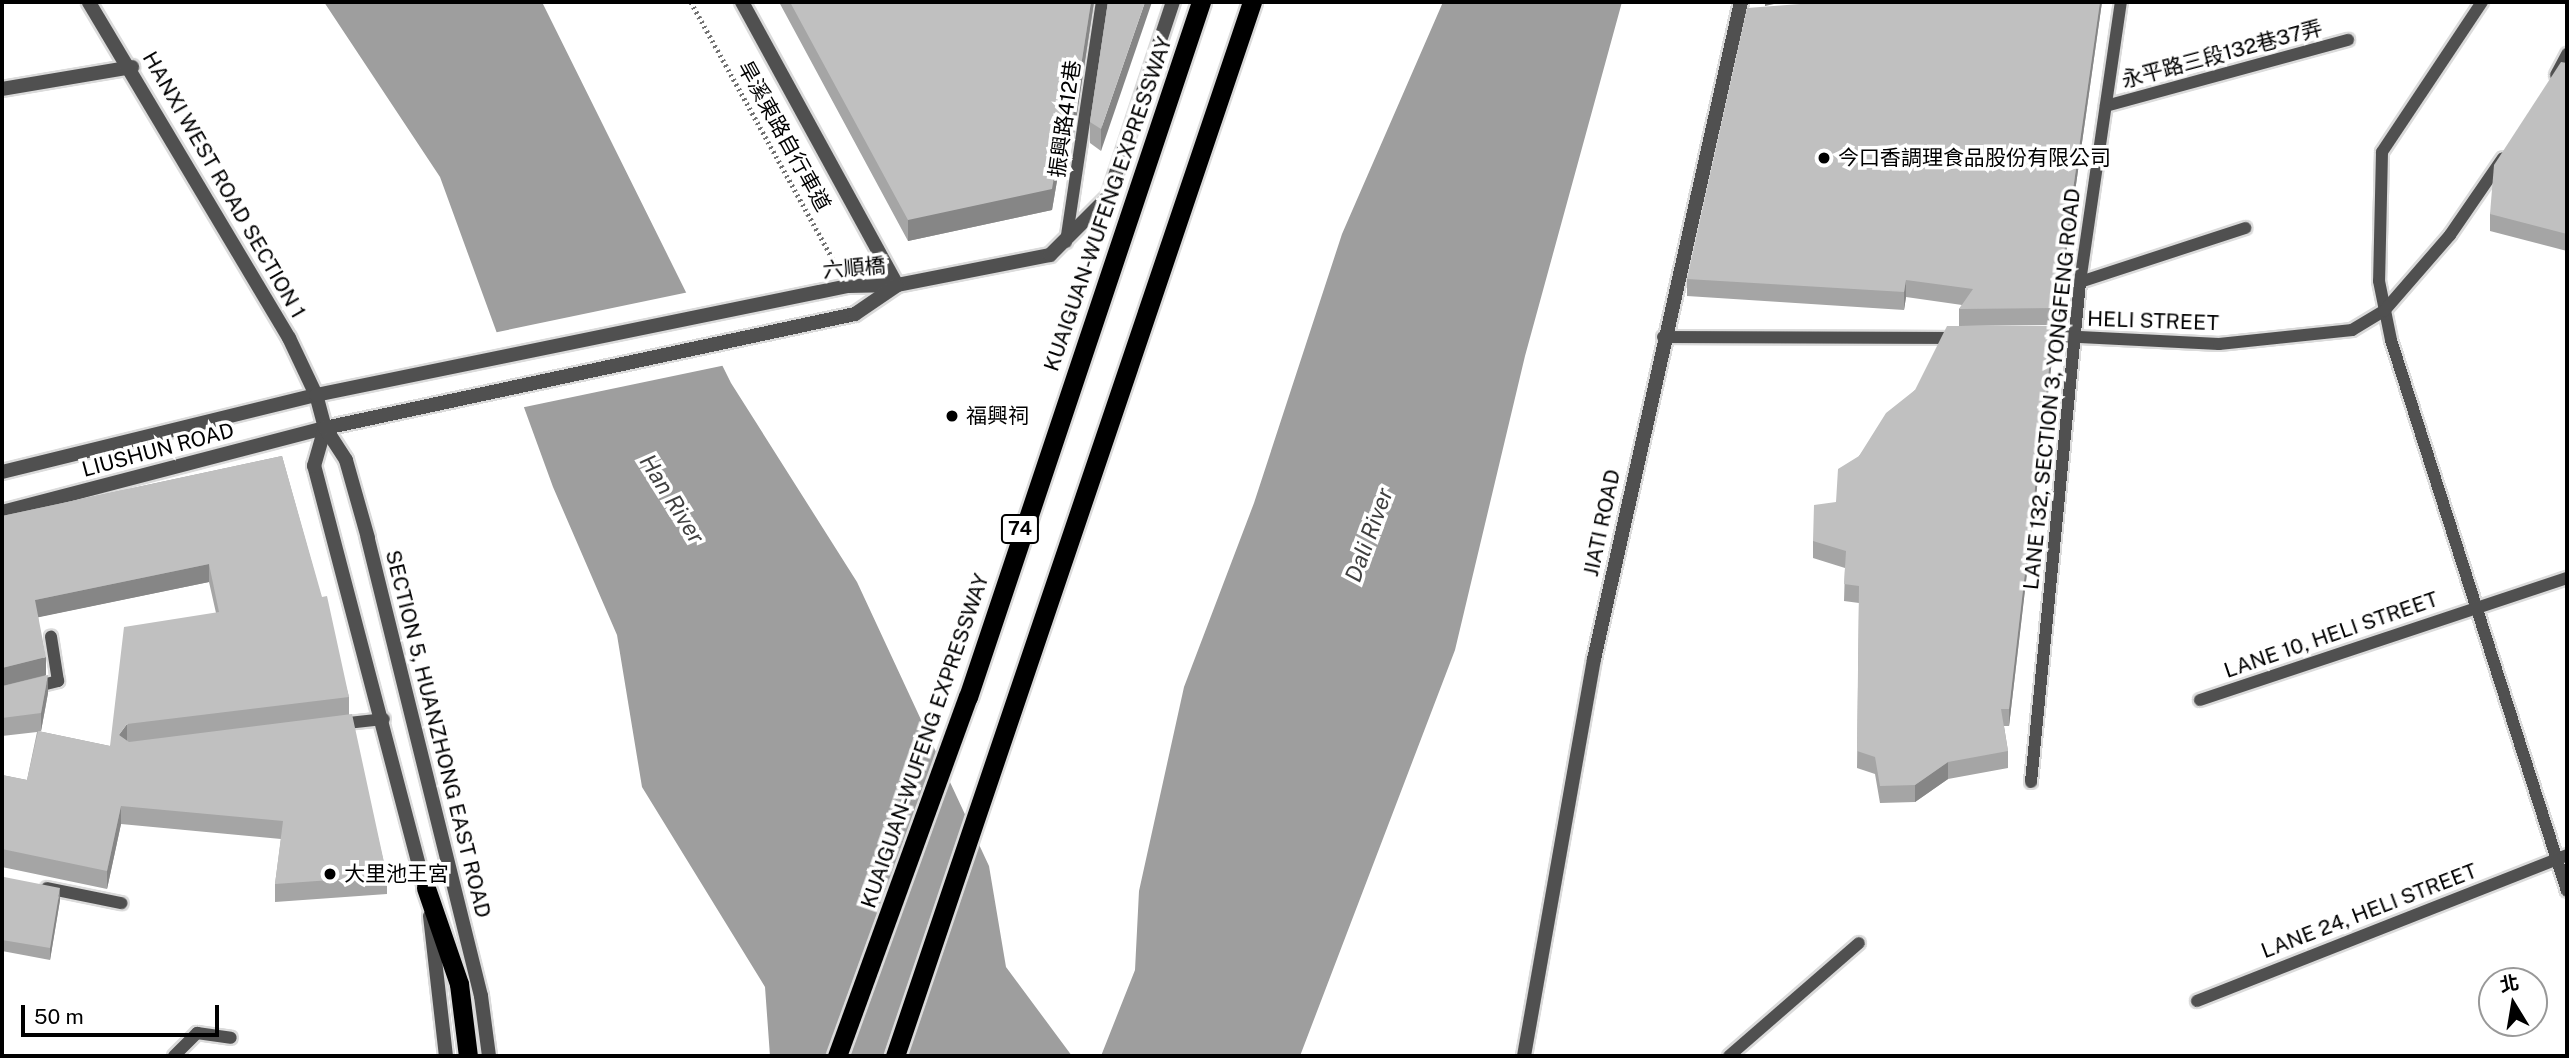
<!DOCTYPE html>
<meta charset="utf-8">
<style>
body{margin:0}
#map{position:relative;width:2569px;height:1058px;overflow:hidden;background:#fff;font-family:"Public Sans","Noto Sans TC",sans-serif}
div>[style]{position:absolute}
.water>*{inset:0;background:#9e9e9e}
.pier>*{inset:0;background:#fff}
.path>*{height:4.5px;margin-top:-2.25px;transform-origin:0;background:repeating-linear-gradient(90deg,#727272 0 2px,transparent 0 5.5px)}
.roads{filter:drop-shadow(2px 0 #dbdbdb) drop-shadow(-2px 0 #dbdbdb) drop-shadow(0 2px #dbdbdb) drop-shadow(0 -2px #dbdbdb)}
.service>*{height:12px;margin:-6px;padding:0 6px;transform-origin:6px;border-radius:6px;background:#505050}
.minor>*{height:14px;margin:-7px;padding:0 7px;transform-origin:7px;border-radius:7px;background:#505050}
.tertiary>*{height:14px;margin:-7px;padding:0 7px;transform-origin:7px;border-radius:7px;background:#505050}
.trunk>*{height:19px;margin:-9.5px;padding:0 9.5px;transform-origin:9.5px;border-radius:9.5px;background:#000}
.wall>*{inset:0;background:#a5a5a5}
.shaded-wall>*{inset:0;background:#868686}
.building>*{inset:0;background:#c0c0c0}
.dots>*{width:19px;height:19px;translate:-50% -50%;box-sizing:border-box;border:4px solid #fff;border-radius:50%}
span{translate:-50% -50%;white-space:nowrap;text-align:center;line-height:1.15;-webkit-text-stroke:7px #fff;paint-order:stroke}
.shield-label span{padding:2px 5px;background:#fff;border:2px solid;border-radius:5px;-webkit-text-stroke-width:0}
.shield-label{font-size:19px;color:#000;font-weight:700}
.street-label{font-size:21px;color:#000}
.poi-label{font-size:21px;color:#000}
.left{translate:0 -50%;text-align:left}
.water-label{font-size:23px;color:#3f3f3f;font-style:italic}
.frame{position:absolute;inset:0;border:4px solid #000;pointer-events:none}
.north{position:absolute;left:2478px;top:967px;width:70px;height:70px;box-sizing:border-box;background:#fff;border:2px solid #999;border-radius:50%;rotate:349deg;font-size:19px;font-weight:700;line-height:28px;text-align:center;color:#000}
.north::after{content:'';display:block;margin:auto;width:24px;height:32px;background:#000;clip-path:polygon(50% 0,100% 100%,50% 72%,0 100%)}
.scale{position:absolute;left:21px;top:1005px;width:198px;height:32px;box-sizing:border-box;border:4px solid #000;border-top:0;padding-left:9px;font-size:21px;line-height:24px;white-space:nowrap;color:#000;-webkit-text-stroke:5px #fff;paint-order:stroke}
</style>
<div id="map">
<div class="water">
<div style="clip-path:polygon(324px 2px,542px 2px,731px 383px,857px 582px,989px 866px,1006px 967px,1072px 1056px,770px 1056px,765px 987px,642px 787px,617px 635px,553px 487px,440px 177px)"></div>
<div style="clip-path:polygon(1443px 2px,1622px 2px,1525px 356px,1455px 650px,1300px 1056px,1101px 1056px,1135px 970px,1139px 891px,1184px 687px,1254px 503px,1342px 234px)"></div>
</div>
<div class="pier">
<div style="clip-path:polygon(689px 292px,726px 365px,520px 408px,493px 333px)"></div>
</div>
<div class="path">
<div style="left:691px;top:2px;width:306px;rotate:61.1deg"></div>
</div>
<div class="roads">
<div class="service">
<div style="left:2482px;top:2px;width:180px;rotate:123.7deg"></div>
<div style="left:2382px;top:152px;width:129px;rotate:91.3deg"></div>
<div style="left:2379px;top:281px;width:60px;rotate:78.5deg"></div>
<div style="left:2391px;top:340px;width:578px;rotate:72.29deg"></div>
<div style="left:2556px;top:75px;width:24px;rotate:-62deg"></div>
<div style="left:2106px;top:106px;width:251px;rotate:-15.3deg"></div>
<div style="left:1066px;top:242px;width:243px;rotate:-81.5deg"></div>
<div style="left:2080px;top:282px;width:174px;rotate:-18.1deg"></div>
<div style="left:2040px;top:335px;width:179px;rotate:2.9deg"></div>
<div style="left:2219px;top:344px;width:134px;rotate:-6deg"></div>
<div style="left:2352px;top:330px;width:37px;rotate:-31deg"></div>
<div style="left:2384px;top:311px;width:101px;rotate:-49deg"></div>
<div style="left:2450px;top:235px;width:93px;rotate:-55.5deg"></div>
<div style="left:1663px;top:337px;width:292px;rotate:0.2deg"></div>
<div style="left:2px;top:695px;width:58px;rotate:-14deg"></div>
<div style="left:58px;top:681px;width:45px;rotate:-99deg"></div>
<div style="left:2200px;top:700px;width:387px;rotate:-18.4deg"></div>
<div style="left:339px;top:724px;width:45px;rotate:-6.3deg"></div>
<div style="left:2031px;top:782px;width:502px;rotate:-84.4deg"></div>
<div style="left:2080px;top:282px;width:283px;rotate:-81.7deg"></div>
<div style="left:47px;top:888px;width:76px;rotate:11.5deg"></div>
<div style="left:2197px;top:1001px;width:398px;rotate:-21.5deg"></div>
<div style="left:174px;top:1056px;width:33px;rotate:-45deg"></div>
<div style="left:197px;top:1033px;width:34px;rotate:8deg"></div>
<div style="left:1729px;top:1056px;width:172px;rotate:-41deg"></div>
</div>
<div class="minor">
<div style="left:742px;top:2px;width:323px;rotate:61.3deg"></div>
<div style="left:2px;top:89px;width:132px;rotate:-9.6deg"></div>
<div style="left:2px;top:472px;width:323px;rotate:-13.8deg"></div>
<div style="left:316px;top:395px;width:63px;rotate:-115.3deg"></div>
<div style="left:289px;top:338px;width:391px;rotate:-120.8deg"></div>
<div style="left:2px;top:512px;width:334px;rotate:-14.6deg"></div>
<div style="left:1524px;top:1056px;width:403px;rotate:-80deg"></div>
<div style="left:1594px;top:659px;width:673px;rotate:-77.39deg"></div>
</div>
<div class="tertiary">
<div style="left:427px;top:896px;width:445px;rotate:-104.7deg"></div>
<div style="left:314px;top:466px;width:40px;rotate:-74deg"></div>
<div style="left:325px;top:428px;width:34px;rotate:-105deg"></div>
<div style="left:316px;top:395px;width:543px;rotate:-11.58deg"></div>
<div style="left:848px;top:286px;width:49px;rotate:-1.2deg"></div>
<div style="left:897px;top:285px;width:156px;rotate:-11.1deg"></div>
<div style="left:1050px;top:255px;width:82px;rotate:-45deg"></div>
<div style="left:1108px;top:197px;width:206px;rotate:-71.6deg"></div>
<div style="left:430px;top:916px;width:141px;rotate:83.5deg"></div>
<div style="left:489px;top:1056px;width:61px;rotate:-97.6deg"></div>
<div style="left:481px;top:996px;width:472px;rotate:-103.9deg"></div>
<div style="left:368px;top:538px;width:81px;rotate:-105.8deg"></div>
<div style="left:346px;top:460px;width:38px;rotate:-123deg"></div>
<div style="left:325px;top:428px;width:542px;rotate:-12.14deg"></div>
<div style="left:855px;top:314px;width:50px;rotate:-34.3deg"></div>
</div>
<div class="trunk">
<div style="left:426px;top:888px;width:102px;rotate:71deg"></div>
<div style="left:459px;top:984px;width:73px;rotate:82.9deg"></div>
<div style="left:837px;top:1056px;width:382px;rotate:-70deg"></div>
<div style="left:968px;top:697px;width:733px;rotate:-71.47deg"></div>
<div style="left:895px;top:1056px;width:1113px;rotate:-71.29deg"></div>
</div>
</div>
<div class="wall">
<div style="clip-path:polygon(779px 2px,1094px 2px,1074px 133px,1066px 128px,1052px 210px,908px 241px)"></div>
<div style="clip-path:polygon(1108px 2px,1101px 151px,1090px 143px,1090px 122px)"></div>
<div style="clip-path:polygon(2102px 2px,2056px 325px,1959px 326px,1959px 309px,1962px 305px,1906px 297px,1904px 310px,1687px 296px,1687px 279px,1800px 4px)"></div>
<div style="clip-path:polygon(2567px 63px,2567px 251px,2490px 231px,2490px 214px)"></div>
<div style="clip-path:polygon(2054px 343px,2009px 726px,2004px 726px,2008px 751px,2008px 768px,1948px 779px,1915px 802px,1880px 803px,1875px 774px,1857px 768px,1859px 603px,1844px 601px,1845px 568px,1813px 558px,1813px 541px,1836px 502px,1859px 456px,1915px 390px)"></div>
<div style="clip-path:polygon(evenodd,282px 456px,349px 697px,349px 714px,387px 876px,387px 894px,275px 902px,275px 884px,281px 839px,121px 824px,107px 889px,2px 867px,2px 775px,27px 780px,37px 732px,2px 736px,2px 516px,282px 456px,209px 582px,216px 613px,110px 746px,38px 731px,41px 731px,48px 693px,38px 617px,209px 582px)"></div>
<div style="clip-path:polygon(2px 891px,60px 900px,50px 960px,2px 951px)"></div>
</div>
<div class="shaded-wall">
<div style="clip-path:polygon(1091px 2px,1094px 2px,1074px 133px,1074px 111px)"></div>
<div style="clip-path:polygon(1145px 2px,1152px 2px,1101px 151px,1101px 129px)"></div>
<div style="clip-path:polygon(1765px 2px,1783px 2px,1765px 6px)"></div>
<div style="clip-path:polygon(2100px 2px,2102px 2px,2056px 325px,2056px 308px)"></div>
<div style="clip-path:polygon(1066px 107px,1066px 128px,1052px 210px,908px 241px,908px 220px)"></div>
<div style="clip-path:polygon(1906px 280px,1906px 297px,1904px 310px,1904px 292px)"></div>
<div style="clip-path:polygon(2054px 326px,2054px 343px,2009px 726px,2009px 709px)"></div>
<div style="clip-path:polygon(209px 564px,209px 582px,35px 618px,35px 600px)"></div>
<div style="clip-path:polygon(46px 657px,46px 675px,2px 686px,2px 668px)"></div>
<div style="clip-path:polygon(48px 675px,48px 693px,41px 731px,41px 713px)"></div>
<div style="clip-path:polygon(127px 724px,127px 742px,119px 735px)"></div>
<div style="clip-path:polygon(1948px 762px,1948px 779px,1915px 802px,1915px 785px)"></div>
<div style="clip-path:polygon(121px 806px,121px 824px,107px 889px,107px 871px)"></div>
<div style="clip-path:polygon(60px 888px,60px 900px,50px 960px,50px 948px)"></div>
</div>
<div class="building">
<div style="clip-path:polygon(790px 2px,1091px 2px,1074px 111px,1066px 107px,1052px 189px,908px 220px)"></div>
<div style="clip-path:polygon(1108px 2px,1145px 2px,1101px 129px,1090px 122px)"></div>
<div style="clip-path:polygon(1804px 2px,2100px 2px,2056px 308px,1959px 309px,1973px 289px,1906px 280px,1904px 292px,1687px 279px,1747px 8px,1800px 4px)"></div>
<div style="clip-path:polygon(2561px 62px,2567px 63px,2567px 234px,2490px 214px,2494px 165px)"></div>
<div style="clip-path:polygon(1947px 326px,2054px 326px,2009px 709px,2001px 709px,2008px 751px,1948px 762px,1915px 785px,1880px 786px,1875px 757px,1857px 751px,1859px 586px,1844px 584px,1846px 551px,1813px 541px,1814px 505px,1836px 502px,1838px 469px,1859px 456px,1886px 413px,1915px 390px)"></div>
<div style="clip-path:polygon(282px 456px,322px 597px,327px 596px,349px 697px,127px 724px,119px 735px,129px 742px,352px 714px,387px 876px,275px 884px,283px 821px,121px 806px,107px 871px,2px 849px,2px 775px,27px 780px,38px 731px,110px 746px,124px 627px,219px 612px,209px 564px,35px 600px,46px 657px,2px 668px,2px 516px)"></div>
<div style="clip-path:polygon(48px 675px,41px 713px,2px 718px,2px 684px,3px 686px)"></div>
<div style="clip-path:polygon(4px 877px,60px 888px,50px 948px,2px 940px,2px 891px)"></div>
</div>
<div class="dots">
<div style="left:1824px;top:158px;background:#000"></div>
<div style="left:952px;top:416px;background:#000"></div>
<div style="left:330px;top:874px;background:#000"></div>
</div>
<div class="shield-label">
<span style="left:1020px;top:529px">74</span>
</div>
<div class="street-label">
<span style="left:2222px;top:54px;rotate:-15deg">永平路三段132巷37弄</span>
<span style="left:1065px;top:119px;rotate:-82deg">振興路412巷</span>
<span style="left:784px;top:136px;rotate:61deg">旱溪東路自行車道</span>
<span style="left:224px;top:185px;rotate:60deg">HANXI WEST ROAD SECTION 1</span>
<span style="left:1108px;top:204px;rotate:-71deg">KUAIGUAN-WUFENG EXPRESSWAY</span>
<span style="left:854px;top:268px;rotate:-5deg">六順橋</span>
<span style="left:2153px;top:321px;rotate:2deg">HELI STREET</span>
<span style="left:2052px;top:389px;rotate:-84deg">LANE 132, SECTION 3, YONGFENG ROAD</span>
<span style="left:158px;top:450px;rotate:-15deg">LIUSHUN ROAD</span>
<span style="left:1602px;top:523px;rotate:-78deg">JIATI ROAD</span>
<span style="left:2331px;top:635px;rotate:-19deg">LANE 10, HELI STREET</span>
<span style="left:438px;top:734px;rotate:76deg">SECTION 5, HUANZHONG EAST ROAD</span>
<span style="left:925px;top:741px;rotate:-71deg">KUAIGUAN-WUFENG EXPRESSWAY</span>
<span style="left:2369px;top:911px;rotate:-21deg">LANE 24, HELI STREET</span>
</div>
<div class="poi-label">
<span class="left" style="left:1838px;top:158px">今口香調理食品股份有限公司</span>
<span class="left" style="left:966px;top:416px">福興祠</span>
<span class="left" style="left:344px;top:874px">大里池王宮</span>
</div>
<div class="water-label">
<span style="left:672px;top:499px;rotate:58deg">Han River</span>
<span style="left:1369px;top:535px;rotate:-70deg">Dali River</span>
</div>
<div class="frame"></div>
<div class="north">北</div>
<div class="scale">50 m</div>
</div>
